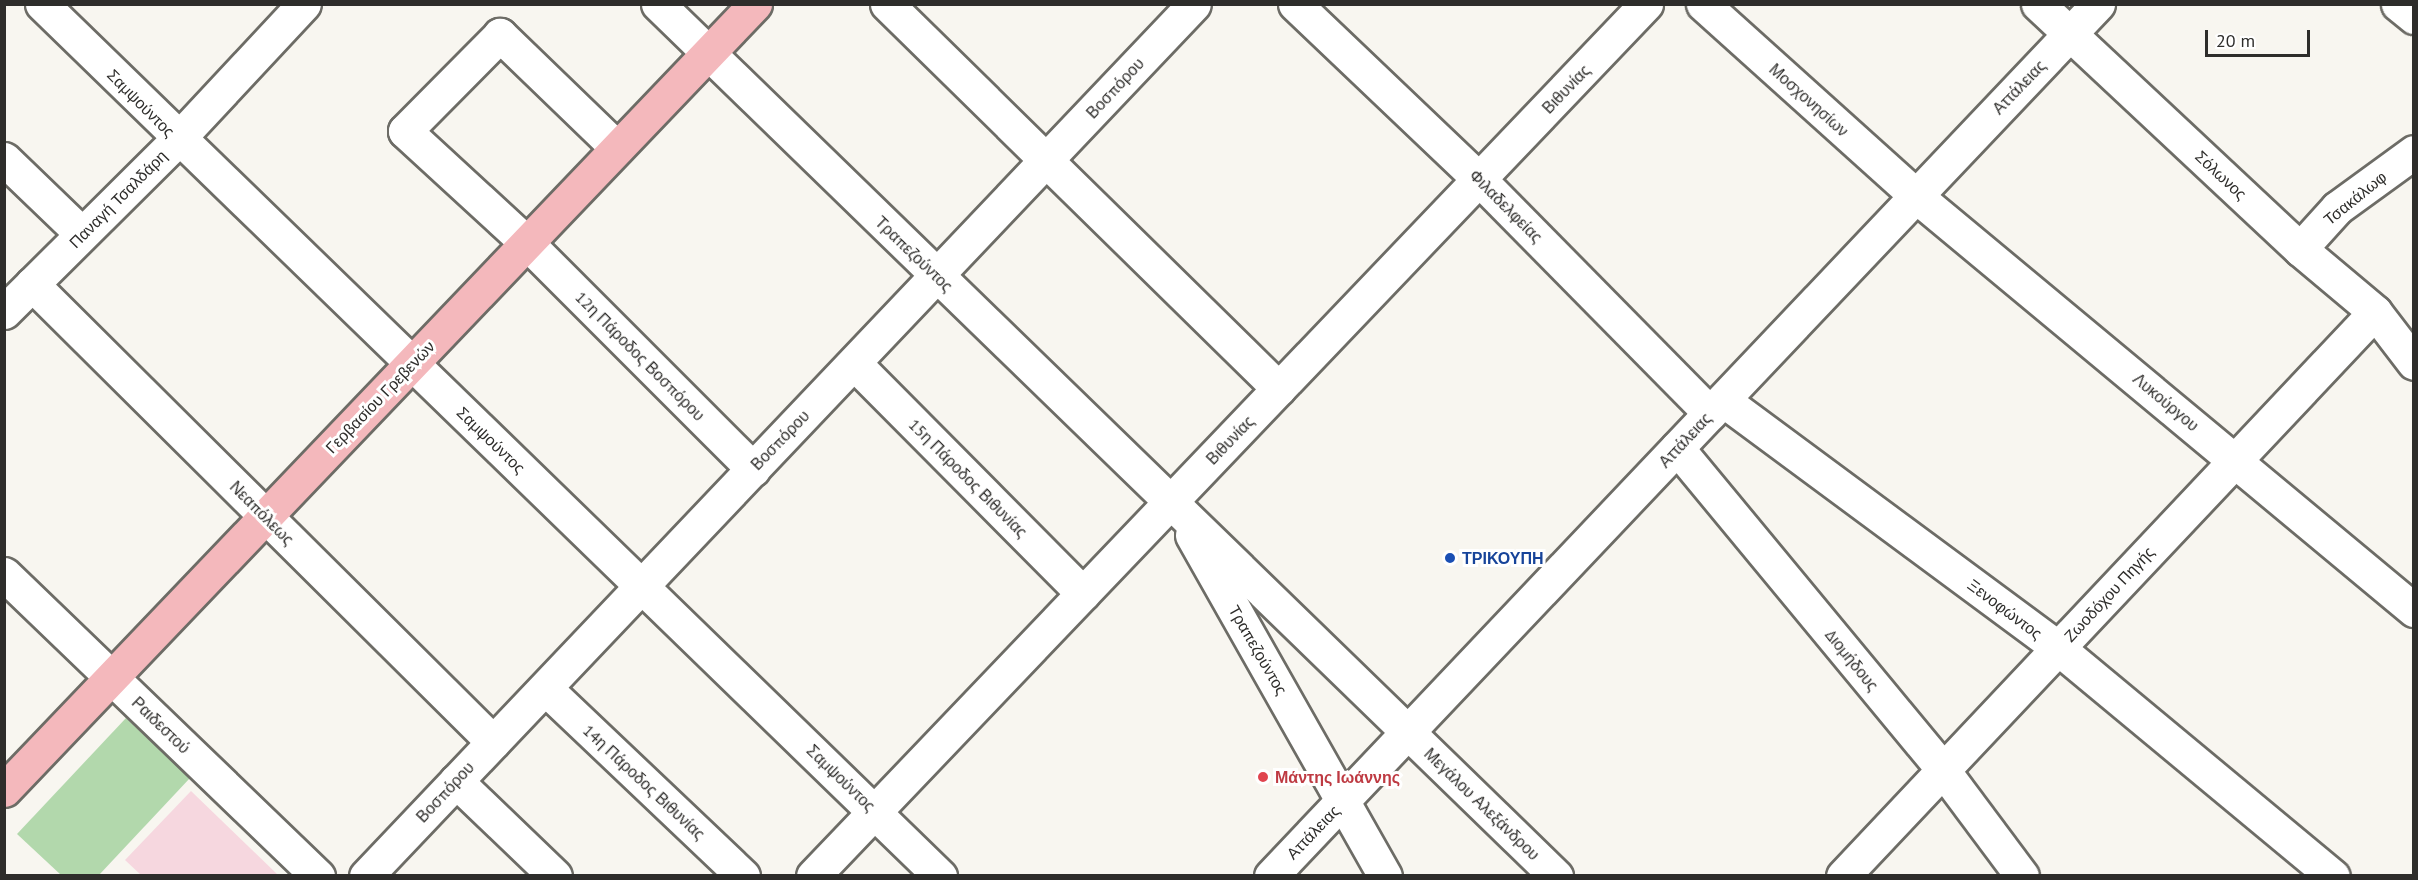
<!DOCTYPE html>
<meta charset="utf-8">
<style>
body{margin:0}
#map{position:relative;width:2418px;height:880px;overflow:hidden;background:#f8f6f0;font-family:"PT Sans",sans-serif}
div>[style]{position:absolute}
.green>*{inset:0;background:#b2d8ac}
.building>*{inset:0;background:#f6d7df}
.roads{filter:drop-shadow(2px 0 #6d6c66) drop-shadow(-2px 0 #6d6c66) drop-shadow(0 2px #6d6c66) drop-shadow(0 -2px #6d6c66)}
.minor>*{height:33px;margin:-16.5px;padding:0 16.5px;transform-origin:16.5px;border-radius:16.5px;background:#fff}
.major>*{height:33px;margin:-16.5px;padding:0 16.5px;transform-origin:16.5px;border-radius:16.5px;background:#f4b8bc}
.dots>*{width:16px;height:16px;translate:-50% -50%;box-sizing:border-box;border:3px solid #fff;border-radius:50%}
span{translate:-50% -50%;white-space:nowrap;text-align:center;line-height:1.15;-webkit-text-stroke:6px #fff;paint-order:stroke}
.street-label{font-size:16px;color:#2e2d2b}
.transit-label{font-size:16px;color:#164399;font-weight:700}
.left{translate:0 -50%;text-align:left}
.health-label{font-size:16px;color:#be3a42;font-weight:700}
.frame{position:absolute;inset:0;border:6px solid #2e2d2b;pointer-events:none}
.scale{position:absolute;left:2205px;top:30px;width:105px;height:27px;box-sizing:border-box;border:3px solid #2e2d2b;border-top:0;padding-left:8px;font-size:18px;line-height:21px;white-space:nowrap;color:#2e2d2b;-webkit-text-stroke:4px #fff;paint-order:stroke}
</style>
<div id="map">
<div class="green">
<div style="clip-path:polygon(126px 718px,190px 778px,99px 875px,61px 875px,17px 834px)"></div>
</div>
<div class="building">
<div style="clip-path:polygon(191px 791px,279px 876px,142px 876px,125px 860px)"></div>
</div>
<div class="roads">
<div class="minor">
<div style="left:42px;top:4px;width:1252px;rotate:44.16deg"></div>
<div style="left:658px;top:4px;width:1252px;rotate:44.16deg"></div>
<div style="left:887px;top:4px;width:549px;rotate:44.48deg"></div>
<div style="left:1295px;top:4px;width:254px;rotate:43.6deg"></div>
<div style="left:1479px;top:179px;width:329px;rotate:45.4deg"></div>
<div style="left:1703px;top:4px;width:287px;rotate:42deg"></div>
<div style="left:1916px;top:196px;width:648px;rotate:39.74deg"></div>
<div style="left:2038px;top:4px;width:359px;rotate:43.1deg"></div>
<div style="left:2300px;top:249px;width:98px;rotate:40deg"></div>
<div style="left:2375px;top:312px;width:64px;rotate:52.6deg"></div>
<div style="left:2398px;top:4px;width:21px;rotate:39deg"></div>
<div style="left:617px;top:148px;width:163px;rotate:-136deg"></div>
<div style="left:500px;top:35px;width:135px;rotate:134.7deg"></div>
<div style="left:405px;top:131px;width:166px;rotate:42.6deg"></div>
<div style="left:527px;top:243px;width:320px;rotate:45deg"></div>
<div style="left:4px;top:159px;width:108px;rotate:43.9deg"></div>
<div style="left:2300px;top:249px;width:55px;rotate:-47.9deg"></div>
<div style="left:2337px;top:208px;width:95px;rotate:-36deg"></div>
<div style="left:32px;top:284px;width:650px;rotate:44.81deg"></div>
<div style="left:4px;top:312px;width:244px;rotate:-44.8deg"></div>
<div style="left:177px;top:140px;width:186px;rotate:-47deg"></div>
<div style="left:854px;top:363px;width:325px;rotate:45.2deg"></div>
<div style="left:1723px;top:400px;width:417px;rotate:36.5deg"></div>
<div style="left:2058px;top:648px;width:357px;rotate:39.7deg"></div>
<div style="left:1677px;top:448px;width:418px;rotate:50.4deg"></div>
<div style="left:1943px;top:770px;width:132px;rotate:53.3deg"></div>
<div style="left:1192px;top:535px;width:392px;rotate:60.5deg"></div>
<div style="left:4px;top:574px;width:436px;rotate:43.9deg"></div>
<div style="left:545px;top:688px;width:273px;rotate:43.5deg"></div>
<div style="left:456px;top:781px;width:137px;rotate:43.8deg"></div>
<div style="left:366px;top:876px;width:1202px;rotate:-46.48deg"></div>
<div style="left:813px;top:876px;width:1206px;rotate:-46.31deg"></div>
<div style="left:1271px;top:876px;width:1202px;rotate:-46.52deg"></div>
<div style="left:1843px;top:876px;width:775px;rotate:-46.67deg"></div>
</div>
<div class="major">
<div style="left:4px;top:790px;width:1087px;rotate:-46.3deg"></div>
</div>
</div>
<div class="dots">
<div style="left:1450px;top:558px;background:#1a4fb4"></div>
<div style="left:1263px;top:777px;background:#e0444e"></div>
</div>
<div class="street-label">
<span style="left:2019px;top:87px;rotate:-46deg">Αττάλειας</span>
<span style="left:1115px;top:88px;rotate:-47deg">Βοσπόρου</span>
<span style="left:1566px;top:89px;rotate:-46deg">Βιθυνίας</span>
<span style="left:1809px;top:100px;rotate:42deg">Μοσχονησίων</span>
<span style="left:141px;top:103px;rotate:45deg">Σαμψούντος</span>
<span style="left:2221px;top:175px;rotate:43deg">Σόλωνος</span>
<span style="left:2355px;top:198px;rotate:-39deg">Τσακάλωφ</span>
<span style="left:118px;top:199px;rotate:-45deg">Παναγή Τσαλδάρη</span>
<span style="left:1506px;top:206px;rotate:45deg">Φιλαδελφείας</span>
<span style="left:914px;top:254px;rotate:44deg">Τραπεζούντος</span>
<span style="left:640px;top:356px;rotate:45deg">12η Πάροδος Βοσπόρου</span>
<span style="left:380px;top:397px;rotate:-46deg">Γερβασίου Γρεβενών</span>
<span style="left:2166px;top:402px;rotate:40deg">Λυκούργου</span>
<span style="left:491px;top:440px;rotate:44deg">Σαμψούντος</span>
<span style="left:780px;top:440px;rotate:-46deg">Βοσπόρου</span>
<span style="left:1230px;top:440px;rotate:-46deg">Βιθυνίας</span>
<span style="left:1685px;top:440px;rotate:-47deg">Αττάλειας</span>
<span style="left:968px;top:478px;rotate:45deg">15η Πάροδος Βιθυνίας</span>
<span style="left:262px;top:513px;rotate:45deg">Νεαπόλεως</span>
<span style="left:2109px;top:594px;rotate:-47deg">Ζωοδόχου Πηγής</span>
<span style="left:2005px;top:609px;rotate:37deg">Ξενοφώντος</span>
<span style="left:1258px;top:650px;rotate:60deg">Τραπεζούντος</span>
<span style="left:1852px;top:660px;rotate:51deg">Διομήδους</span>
<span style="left:161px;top:725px;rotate:44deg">Ραιδεστού</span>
<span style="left:841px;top:778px;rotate:44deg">Σαμψούντος</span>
<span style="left:644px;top:782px;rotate:43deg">14η Πάροδος Βιθυνίας</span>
<span style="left:445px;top:792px;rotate:-47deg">Βοσπόρου</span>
<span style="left:1482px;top:804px;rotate:44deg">Μεγάλου Αλεξάνδρου</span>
<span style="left:1313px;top:832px;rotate:-46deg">Αττάλειας</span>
</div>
<div class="transit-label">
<span class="left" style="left:1462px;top:558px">ΤΡΙΚΟΥΠΗ</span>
</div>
<div class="health-label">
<span class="left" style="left:1275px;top:777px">Μάντης Ιωάννης</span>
</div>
<div class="frame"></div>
<div class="scale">20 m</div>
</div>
